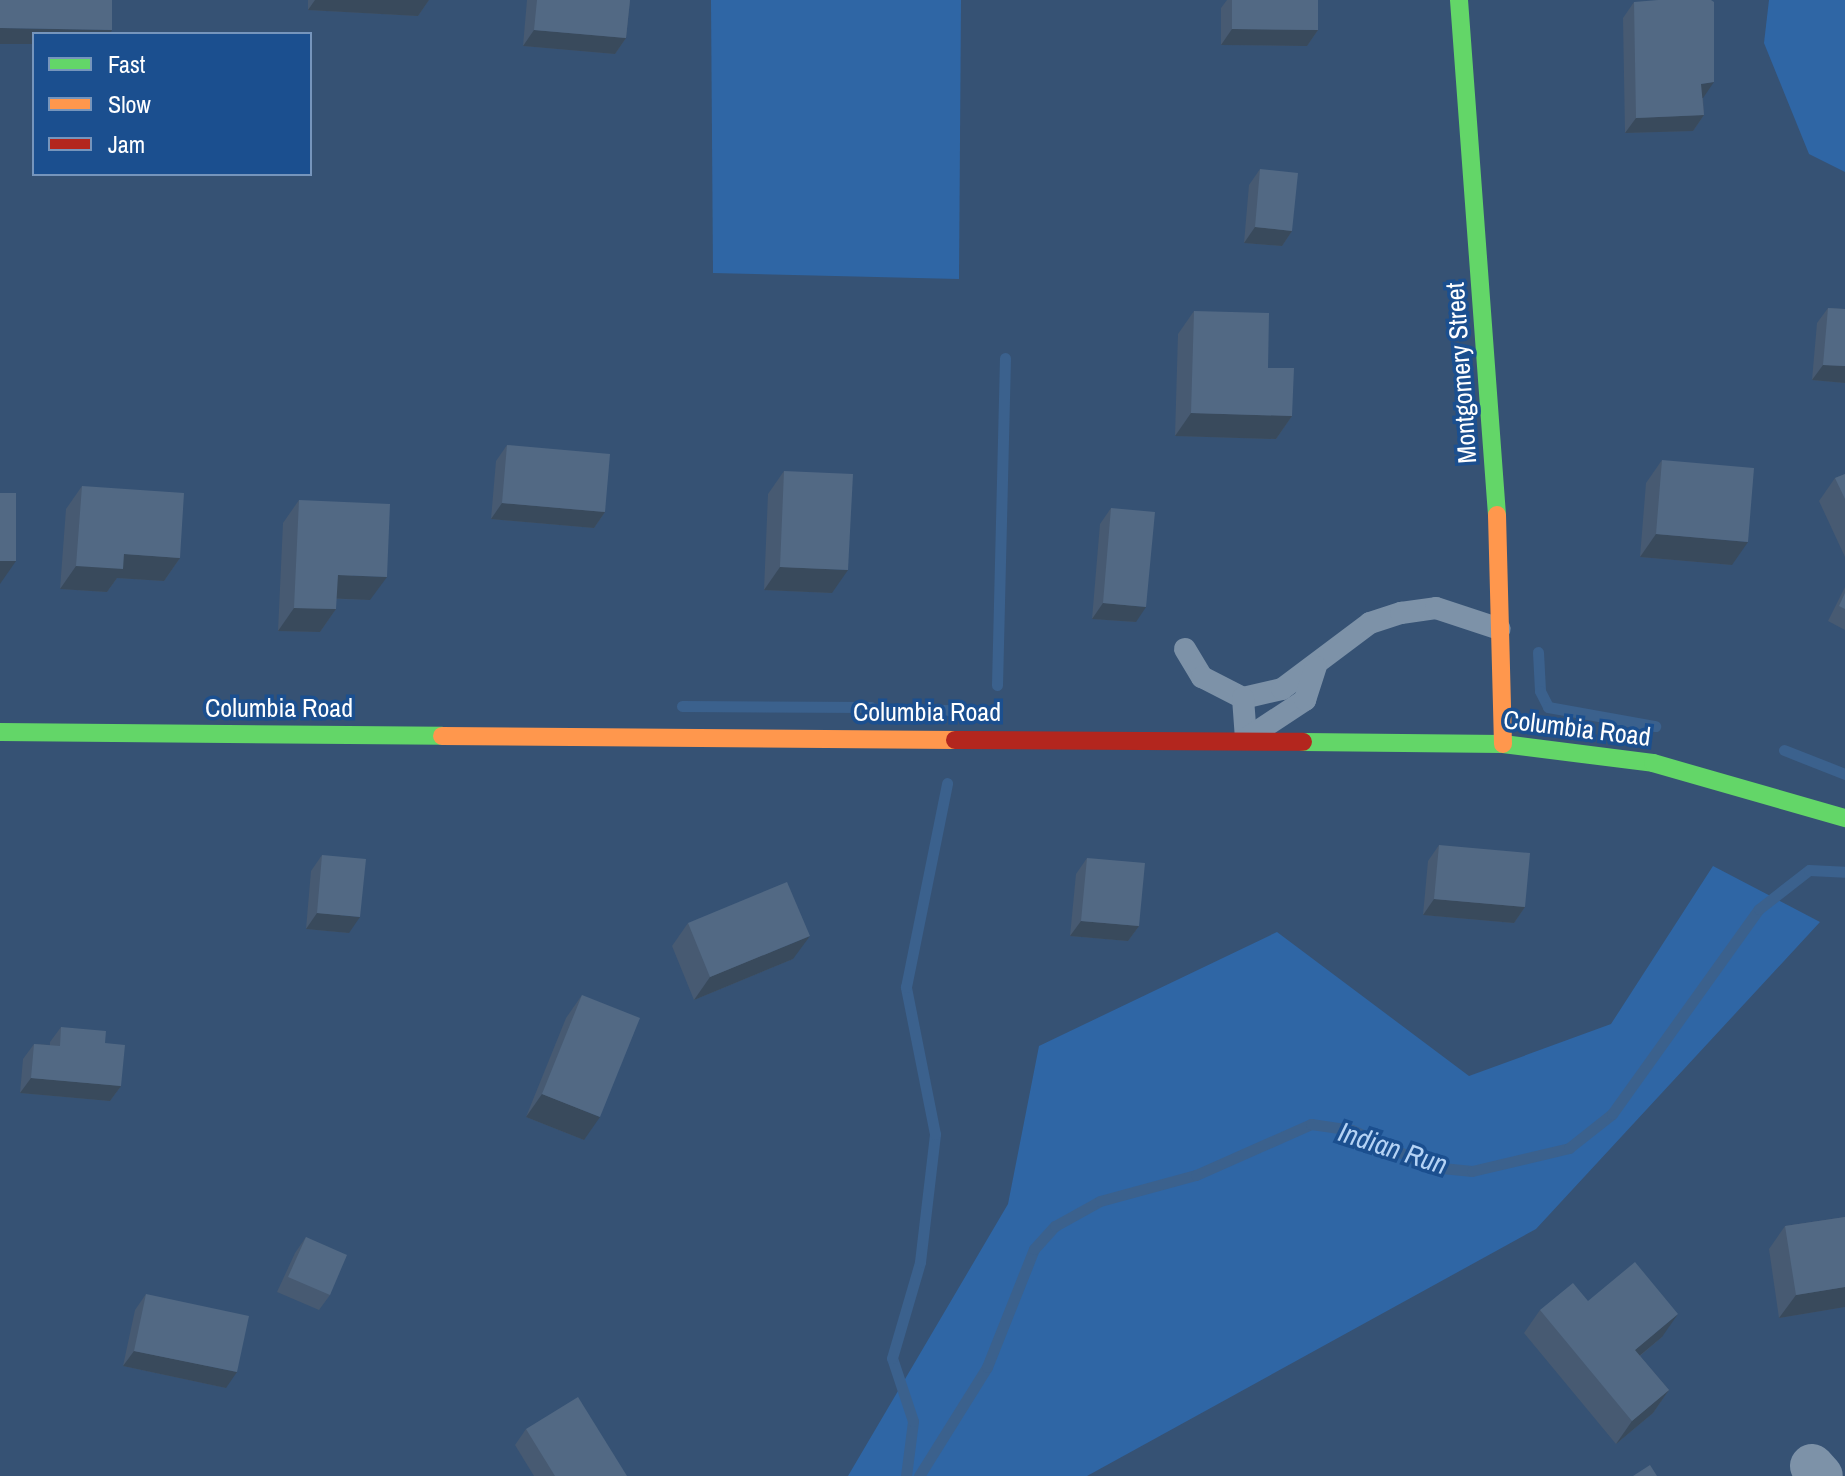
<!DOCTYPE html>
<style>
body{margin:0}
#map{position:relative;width:1845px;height:1476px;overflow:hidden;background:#365274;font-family:"Archivo Narrow",sans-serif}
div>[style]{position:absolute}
.green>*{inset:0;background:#2f66a5}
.stream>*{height:11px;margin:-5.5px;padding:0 5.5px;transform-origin:5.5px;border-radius:5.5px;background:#3b618d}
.lane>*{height:22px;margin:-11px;padding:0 11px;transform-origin:11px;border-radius:11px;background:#7d92a8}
.street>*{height:44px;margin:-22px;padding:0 22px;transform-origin:22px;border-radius:22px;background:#7d92a8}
.fast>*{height:18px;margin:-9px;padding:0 9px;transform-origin:9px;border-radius:9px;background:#63d668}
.slow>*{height:18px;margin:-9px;padding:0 9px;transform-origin:9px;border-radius:9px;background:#ff974d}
.jam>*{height:18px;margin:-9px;padding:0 9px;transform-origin:9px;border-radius:9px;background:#b3261e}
.wall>*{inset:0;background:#475a72}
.shaded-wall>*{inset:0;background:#394a5c}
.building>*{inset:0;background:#526984}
span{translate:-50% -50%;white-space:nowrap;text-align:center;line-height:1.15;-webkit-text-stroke:7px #1b4f8f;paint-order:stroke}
.street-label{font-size:26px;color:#fff}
.water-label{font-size:28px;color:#b5d3f5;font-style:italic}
.legend{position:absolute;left:32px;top:32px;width:280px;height:144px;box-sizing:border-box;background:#1b4f8f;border:2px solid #7695bc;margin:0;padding:10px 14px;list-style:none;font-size:24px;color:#fff}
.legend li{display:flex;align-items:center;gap:16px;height:40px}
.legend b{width:40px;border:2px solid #7695bc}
</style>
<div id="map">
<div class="green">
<div style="clip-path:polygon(711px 0,961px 0,959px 279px,713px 273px)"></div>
<div style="clip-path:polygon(1769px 0,1845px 0,1845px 172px,1809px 154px,1764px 43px)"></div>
<div style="clip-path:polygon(1713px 866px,1820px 922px,1536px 1229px,1087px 1476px,848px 1476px,1008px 1204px,1039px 1046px,1277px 932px,1469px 1076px,1611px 1024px)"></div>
</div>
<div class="stream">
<div style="left:1538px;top:652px;width:39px;rotate:87deg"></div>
<div style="left:1540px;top:691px;width:18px;rotate:63deg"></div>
<div style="left:1548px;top:707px;width:109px;rotate:10.1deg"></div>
<div style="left:997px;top:685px;width:327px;rotate:-88.6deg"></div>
<div style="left:682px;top:706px;width:189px;rotate:0.3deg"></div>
<div style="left:944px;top:710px;width:39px;rotate:3deg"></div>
<div style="left:1784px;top:750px;width:66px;rotate:21.5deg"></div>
<div style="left:906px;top:1476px;width:55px;rotate:-82.7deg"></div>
<div style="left:913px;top:1421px;width:66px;rotate:-108.4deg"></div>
<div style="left:892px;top:1358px;width:100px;rotate:-73.7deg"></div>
<div style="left:920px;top:1262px;width:129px;rotate:-83.3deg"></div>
<div style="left:935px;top:1134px;width:150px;rotate:-101.2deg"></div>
<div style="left:906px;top:987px;width:208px;rotate:-78.6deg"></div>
<div style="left:919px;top:1476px;width:128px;rotate:-58deg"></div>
<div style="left:987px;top:1367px;width:127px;rotate:-68.3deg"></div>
<div style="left:1034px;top:1249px;width:31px;rotate:-48deg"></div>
<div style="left:1055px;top:1226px;width:51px;rotate:-29.1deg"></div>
<div style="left:1100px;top:1201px;width:99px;rotate:-15.2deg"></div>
<div style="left:1196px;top:1175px;width:126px;rotate:-23.9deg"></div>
<div style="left:1311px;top:1124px;width:41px;rotate:8.3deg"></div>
<div style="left:1352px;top:1130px;width:88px;rotate:24.8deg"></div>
<div style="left:1432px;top:1167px;width:40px;rotate:5.7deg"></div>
<div style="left:1472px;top:1171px;width:100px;rotate:-13.3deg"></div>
<div style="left:1569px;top:1148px;width:55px;rotate:-38.3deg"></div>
<div style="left:1612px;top:1114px;width:252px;rotate:-54.4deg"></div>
<div style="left:1759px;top:909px;width:63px;rotate:-38deg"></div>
<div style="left:1809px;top:870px;width:36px;rotate:3deg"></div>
</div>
<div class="lane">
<div style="left:1185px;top:649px;width:33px;rotate:59deg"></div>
<div style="left:1202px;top:677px;width:46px;rotate:27.1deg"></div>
<div style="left:1243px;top:698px;width:40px;rotate:-13deg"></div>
<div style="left:1282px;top:689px;width:110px;rotate:-36.9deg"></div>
<div style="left:1370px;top:623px;width:33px;rotate:-18deg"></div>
<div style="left:1401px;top:613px;width:35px;rotate:-8deg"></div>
<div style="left:1436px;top:608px;width:67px;rotate:18.2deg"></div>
<div style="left:1243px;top:698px;width:41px;rotate:85.8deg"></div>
<div style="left:1246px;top:739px;width:71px;rotate:-33.5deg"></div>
<div style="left:1305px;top:700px;width:35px;rotate:-72deg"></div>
</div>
<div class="street">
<div style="left:1812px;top:1466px;width:13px;rotate:48deg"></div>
</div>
<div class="fast">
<div style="left:1459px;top:0;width:516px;rotate:85.78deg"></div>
<div style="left:0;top:732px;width:442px;rotate:0.5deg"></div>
<div style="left:1303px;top:742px;width:200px;rotate:0.6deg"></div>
<div style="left:1503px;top:744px;width:151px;rotate:7.2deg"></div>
<div style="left:1653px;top:763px;width:200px;rotate:16deg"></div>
</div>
<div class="slow">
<div style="left:1497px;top:515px;width:229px;rotate:88.5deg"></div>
<div style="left:442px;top:736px;width:513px;rotate:0.45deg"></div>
</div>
<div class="jam">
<div style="left:955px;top:740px;width:348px;rotate:0.3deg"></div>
</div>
<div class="wall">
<div style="clip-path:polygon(308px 0,429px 0,418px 16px,308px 10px)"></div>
<div style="clip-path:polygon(527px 0,630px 0,626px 38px,615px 54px,523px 46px)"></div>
<div style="clip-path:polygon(1227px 0,1318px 0,1318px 30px,1307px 46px,1221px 45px,1221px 8px)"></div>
<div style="clip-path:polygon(1634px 2px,1703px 98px,1704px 115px,1693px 131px,1625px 133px,1623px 18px)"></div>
<div style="clip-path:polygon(1260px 169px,1292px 231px,1282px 246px,1244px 243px,1249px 185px)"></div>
<div style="clip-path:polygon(1828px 308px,1845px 309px,1845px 383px,1812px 380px,1817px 323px)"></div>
<div style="clip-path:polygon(1194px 311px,1268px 368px,1292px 416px,1276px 439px,1175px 436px,1178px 334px)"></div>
<div style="clip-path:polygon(507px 445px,605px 512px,594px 528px,491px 519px,496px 461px)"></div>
<div style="clip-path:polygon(1662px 460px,1732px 565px,1640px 557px,1646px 483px)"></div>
<div style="clip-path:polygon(784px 471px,832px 593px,764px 590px,768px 494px)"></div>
<div style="clip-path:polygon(1845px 474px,1845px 557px,1819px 501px,1835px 478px)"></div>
<div style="clip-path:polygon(82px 486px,180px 558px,164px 581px,117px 578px,107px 592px,60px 589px,66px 509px)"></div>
<div style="clip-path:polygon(299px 500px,370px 600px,336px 599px,336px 609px,320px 632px,278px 631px,283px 523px)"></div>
<div style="clip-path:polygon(1111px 508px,1136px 622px,1092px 619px,1100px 524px)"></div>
<div style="clip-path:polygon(1845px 587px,1845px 630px,1828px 621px)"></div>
<div style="clip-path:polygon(1439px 845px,1525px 907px,1514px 923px,1423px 915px,1428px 861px)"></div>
<div style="clip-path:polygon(322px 855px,349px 933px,306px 929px,311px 871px)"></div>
<div style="clip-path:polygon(1087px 858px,1139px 926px,1128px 941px,1070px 936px,1076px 874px)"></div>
<div style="clip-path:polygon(688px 923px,793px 959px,694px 1000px,672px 946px)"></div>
<div style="clip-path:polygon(582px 995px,584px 1140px,526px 1117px,566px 1018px)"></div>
<div style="clip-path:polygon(61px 1027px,105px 1043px,121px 1086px,110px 1101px,20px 1093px,23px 1059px,34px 1044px,50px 1045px,50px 1042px)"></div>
<div style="clip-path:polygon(1845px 1217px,1845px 1307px,1779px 1318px,1769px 1249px,1785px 1226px)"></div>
<div style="clip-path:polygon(306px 1237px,330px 1295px,319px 1310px,277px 1292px,295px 1253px)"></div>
<div style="clip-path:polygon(146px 1294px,226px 1388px,123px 1366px,135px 1310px)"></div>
<div style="clip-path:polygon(1588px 1301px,1662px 1337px,1640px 1356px,1669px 1390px,1653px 1413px,1616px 1444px,1524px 1333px,1540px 1310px)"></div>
<div style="clip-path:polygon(526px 1429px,627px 1476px,534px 1476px,515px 1445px)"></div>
</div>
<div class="shaded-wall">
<div style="clip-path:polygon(315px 0,429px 0,418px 16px,308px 10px)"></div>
<div style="clip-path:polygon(0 28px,112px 30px,110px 34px,34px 34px,34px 44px,0 44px)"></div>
<div style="clip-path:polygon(1232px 29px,1318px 30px,1307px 46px,1221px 45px)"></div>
<div style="clip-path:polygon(534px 30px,626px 38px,615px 54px,523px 46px)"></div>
<div style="clip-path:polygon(1714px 82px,1703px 98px,1690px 99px,1701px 84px)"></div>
<div style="clip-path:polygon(1704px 115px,1693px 131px,1625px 133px,1636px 118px)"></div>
<div style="clip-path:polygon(1255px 227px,1292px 231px,1282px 246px,1244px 243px)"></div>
<div style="clip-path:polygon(1823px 365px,1845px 366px,1845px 383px,1812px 380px)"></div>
<div style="clip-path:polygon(1191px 413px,1292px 416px,1276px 439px,1175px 436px)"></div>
<div style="clip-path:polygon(502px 503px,605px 512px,594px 528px,491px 519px)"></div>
<div style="clip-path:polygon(1656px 534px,1748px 542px,1732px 565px,1640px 557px)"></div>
<div style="clip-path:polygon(124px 554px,180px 558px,164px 581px,117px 578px,107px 592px,60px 589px,76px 566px)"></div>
<div style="clip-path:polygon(0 561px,16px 561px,0 584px)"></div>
<div style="clip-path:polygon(780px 567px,848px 570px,832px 593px,764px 590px)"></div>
<div style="clip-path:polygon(338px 575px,387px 577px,370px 600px,322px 598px)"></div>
<div style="clip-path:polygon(1103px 603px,1146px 607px,1136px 622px,1092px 619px)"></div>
<div style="clip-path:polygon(294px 608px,336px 609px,320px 632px,278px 631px)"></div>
<div style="clip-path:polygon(1434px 899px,1525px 907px,1514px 923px,1423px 915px)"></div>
<div style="clip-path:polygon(317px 913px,360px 917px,349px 933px,306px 929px)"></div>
<div style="clip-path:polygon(1081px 921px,1139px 926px,1128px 941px,1070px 936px)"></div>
<div style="clip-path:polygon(810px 936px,793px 959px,694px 1000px,710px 977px)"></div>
<div style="clip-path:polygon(31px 1078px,121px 1086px,110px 1101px,20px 1093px)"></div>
<div style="clip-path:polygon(542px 1094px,600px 1117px,584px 1140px,526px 1117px)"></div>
<div style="clip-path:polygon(1845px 1287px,1845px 1307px,1779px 1318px,1796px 1295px)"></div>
<div style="clip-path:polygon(1678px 1314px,1662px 1337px,1619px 1373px,1635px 1350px)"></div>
<div style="clip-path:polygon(134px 1351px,237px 1372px,226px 1388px,123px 1366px)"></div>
<div style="clip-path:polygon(1669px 1390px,1653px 1413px,1616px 1444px,1632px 1421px)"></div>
</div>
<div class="building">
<div style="clip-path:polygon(0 0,112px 0,112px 30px,0 28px)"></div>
<div style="clip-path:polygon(537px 0,630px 0,626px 38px,534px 30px)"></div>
<div style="clip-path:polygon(1232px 0,1318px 0,1318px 30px,1232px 29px)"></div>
<div style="clip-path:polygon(1658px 0,1711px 0,1714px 2px,1714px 82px,1701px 84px,1704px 115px,1636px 118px,1634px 2px)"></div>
<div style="clip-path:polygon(1260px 169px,1298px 173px,1292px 231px,1255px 227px)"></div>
<div style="clip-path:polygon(1828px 308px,1845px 309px,1845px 366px,1823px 365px)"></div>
<div style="clip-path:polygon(1194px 311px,1269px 313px,1268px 368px,1294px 368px,1292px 416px,1191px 413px)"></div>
<div style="clip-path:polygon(507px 445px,610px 454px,605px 512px,502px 503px)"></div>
<div style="clip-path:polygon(1662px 460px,1754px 468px,1748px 542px,1656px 534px)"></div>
<div style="clip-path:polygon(784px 471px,853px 474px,848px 570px,780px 567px)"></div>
<div style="clip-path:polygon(1845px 474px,1845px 499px,1835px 478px)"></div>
<div style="clip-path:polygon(82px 486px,184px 493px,180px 558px,124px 554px,123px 569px,76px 566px)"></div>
<div style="clip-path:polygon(0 493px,16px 493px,16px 561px,0 561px)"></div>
<div style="clip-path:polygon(299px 500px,390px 504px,387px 577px,338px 575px,336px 609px,294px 608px)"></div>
<div style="clip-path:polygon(1111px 508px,1155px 512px,1146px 607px,1103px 603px)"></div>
<div style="clip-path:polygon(1845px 593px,1845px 609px,1839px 606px)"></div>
<div style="clip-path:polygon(1439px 845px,1530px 853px,1525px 907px,1434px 899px)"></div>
<div style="clip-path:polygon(322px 855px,366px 859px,360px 917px,317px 913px)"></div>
<div style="clip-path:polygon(1087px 858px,1145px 863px,1139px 926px,1081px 921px)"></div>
<div style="clip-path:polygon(787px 882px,810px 936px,710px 977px,688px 923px)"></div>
<div style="clip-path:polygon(582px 995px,640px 1018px,600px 1117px,542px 1094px)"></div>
<div style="clip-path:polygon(61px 1027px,106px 1031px,105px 1043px,125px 1045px,121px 1086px,31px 1078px,34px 1044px,60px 1046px)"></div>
<div style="clip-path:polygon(1845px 1217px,1845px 1287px,1796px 1295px,1785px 1226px)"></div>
<div style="clip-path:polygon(306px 1237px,347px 1255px,330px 1295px,288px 1277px)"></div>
<div style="clip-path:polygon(1635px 1262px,1678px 1314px,1635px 1350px,1669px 1390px,1632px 1421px,1540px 1310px,1573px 1283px,1588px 1301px)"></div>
<div style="clip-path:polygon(146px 1294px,249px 1316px,237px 1372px,134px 1351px)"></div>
<div style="clip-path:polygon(578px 1397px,627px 1476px,555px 1476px,526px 1429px)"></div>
<div style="clip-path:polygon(1650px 1465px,1657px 1476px,1633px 1476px)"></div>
</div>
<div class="street-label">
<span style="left:1461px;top:373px;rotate:-94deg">Montgomery Street</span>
<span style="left:279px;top:708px">Columbia Road</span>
<span style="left:927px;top:712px">Columbia Road</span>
<span style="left:1577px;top:728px;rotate:7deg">Columbia Road</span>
</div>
<div class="water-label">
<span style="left:1393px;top:1148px;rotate:18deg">Indian Run</span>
</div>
<ul class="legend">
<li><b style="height:10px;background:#63d668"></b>Fast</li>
<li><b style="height:10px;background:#ff974d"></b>Slow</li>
<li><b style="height:10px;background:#b3261e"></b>Jam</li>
</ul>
</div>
